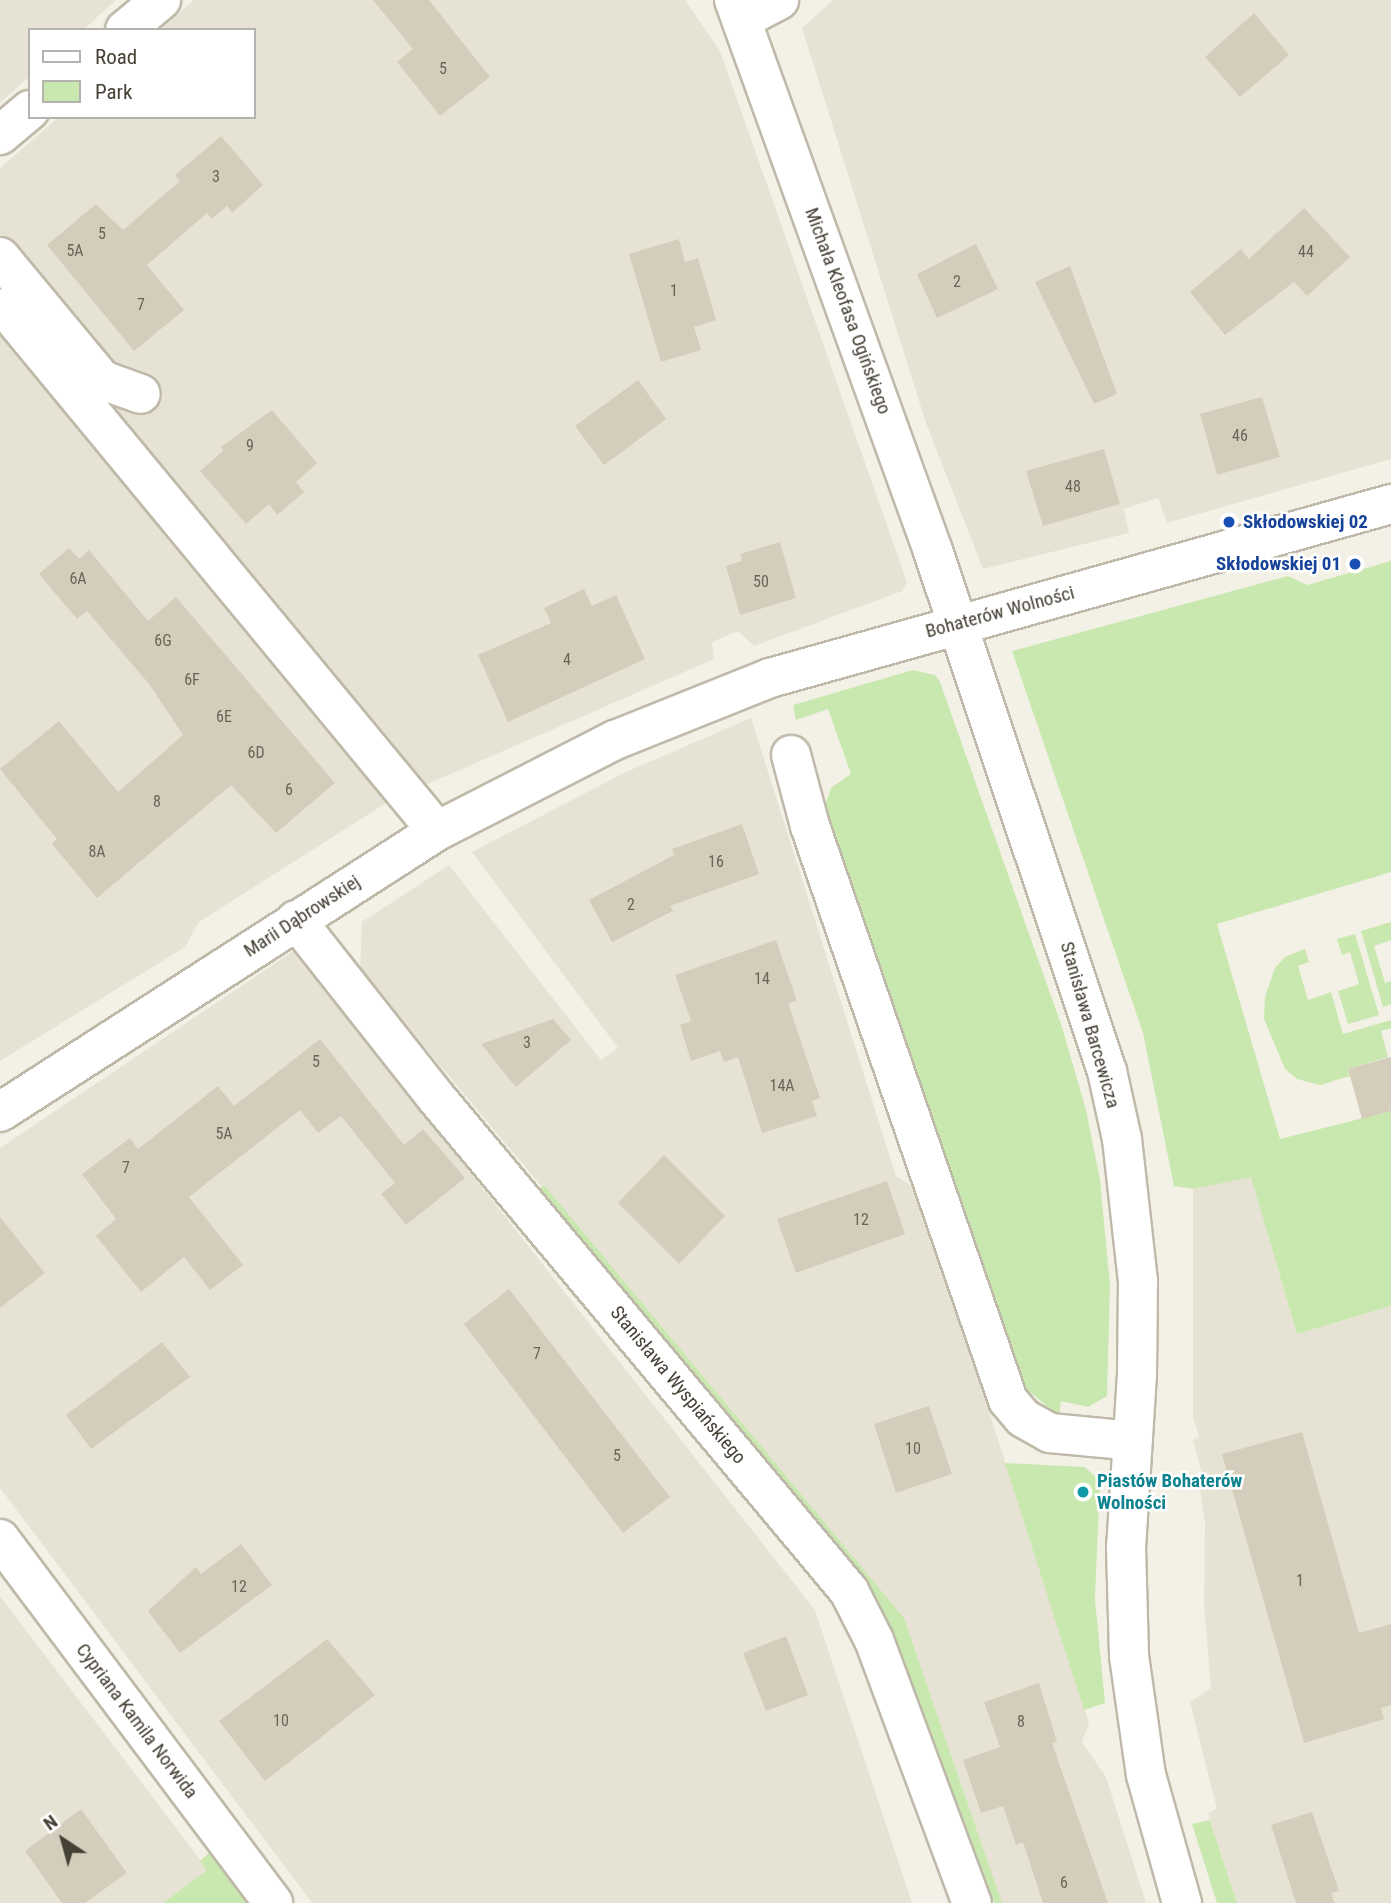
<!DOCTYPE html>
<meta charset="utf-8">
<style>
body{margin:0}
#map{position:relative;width:1391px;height:1903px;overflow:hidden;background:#f3f0e6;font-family:"Roboto Condensed",sans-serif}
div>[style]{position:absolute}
.residential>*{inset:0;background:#e7e3d4}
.green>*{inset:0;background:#c9e8af}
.building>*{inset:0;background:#d5cdbb}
.roads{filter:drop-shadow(2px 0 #bfb9a9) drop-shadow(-2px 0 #bfb9a9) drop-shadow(0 2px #bfb9a9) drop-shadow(0 -2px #bfb9a9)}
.minor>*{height:38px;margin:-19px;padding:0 19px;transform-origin:19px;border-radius:19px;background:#fff}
.dots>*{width:19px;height:19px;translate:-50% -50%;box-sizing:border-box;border:4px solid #fff;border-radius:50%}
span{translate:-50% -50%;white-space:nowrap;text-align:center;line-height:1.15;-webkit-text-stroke:5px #fff;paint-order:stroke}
.number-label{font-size:16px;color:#6a6456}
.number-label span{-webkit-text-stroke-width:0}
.street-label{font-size:19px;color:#464135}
.transit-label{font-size:19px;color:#164399;font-weight:700}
.left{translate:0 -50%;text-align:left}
.right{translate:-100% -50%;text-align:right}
.culture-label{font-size:19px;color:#0d838f;font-weight:700}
.legend{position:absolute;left:28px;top:28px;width:228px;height:91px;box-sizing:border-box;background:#fff;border:2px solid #b5b3ae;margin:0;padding:9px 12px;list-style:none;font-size:21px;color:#464135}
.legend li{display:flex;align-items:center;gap:14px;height:35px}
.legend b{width:35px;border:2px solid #b5b3ae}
.north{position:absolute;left:28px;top:1805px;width:70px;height:70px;-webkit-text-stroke:5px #fff;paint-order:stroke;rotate:324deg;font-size:19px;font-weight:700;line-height:28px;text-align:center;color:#464135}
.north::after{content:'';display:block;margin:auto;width:24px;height:32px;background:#464135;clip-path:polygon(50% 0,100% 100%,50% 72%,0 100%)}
</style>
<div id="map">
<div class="residential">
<div style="clip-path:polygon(0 0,116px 0,83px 30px,30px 30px,30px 76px,0 103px)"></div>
<div style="clip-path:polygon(194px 0,685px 0,720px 51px,907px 582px,902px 591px,754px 646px,738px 631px,712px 642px,714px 659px,391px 800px,199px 922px,185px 947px,0 1061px,0 168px,59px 117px,254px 117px,254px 30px,160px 30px)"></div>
<div style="clip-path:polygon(833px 0,1391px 0,1391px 459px,1167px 523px,1158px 498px,1124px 509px,1129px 533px,983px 569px,926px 423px,802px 28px)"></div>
<div style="clip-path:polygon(751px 718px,896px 1176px,918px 1190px,1089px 1723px,1082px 1742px,1106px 1777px,1146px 1903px,1002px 1903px,904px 1618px,360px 970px,362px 922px,449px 865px,601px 1060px,618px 1048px,472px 852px,626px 772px)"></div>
<div style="clip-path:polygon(295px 950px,815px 1610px,912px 1903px,312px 1903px,0 1488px,0 1148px)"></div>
<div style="clip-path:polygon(1251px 1176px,1297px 1334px,1391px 1306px,1391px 1903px,1237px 1903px,1208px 1813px,1217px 1809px,1190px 1702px,1211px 1688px,1204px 1607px,1205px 1523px,1199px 1482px,1204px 1481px,1193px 1440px,1199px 1437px,1193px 1417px,1193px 1189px)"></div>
<div style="clip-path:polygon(0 1596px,208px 1870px,163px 1903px,0 1903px)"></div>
</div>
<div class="green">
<div style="clip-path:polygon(1391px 561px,1391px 872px,1217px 924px,1280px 1139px,1391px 1111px,1391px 1306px,1297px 1334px,1251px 1177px,1193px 1189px,1174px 1186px,1143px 1033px,1012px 651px,1288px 576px,1307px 585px)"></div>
<div style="clip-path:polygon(913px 670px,935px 675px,940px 682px,1062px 1027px,1086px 1110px,1100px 1180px,1110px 1285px,1107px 1396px,1088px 1407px,1061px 1401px,1059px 1416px,1024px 1387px,824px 809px,831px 788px,851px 774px,828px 709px,796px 720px,793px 705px)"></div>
<div style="clip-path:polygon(1391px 922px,1391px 940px,1374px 946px,1385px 983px,1391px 981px,1391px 1004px,1383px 1007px,1361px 931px)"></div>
<div style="clip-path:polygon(1355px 934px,1379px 1015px,1348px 1024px,1338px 991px,1359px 984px,1350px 952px,1342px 955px,1337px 939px)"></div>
<div style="clip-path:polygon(1305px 949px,1309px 962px,1298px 966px,1308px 1000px,1331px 992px,1343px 1034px,1391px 1020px,1391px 1028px,1381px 1031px,1388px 1057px,1348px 1069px,1350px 1076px,1320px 1085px,1297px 1079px,1285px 1069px,1264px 1019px,1265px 997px,1275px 968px,1285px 957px)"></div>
<div style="clip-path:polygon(544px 1185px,904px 1618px,1002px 1903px,995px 1903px,961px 1838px,895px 1661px,532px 1195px)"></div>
<div style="clip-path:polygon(1005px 1463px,1085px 1467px,1100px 1481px,1095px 1599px,1105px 1703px,1084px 1710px)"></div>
<div style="clip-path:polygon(1210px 1820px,1237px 1903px,1217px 1903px,1192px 1824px)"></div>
<div style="clip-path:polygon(211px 1851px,250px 1903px,163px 1903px,207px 1870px,200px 1861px)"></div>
</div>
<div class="building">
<div style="clip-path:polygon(373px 0,429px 0,490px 77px,440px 116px,397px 62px,413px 49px)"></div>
<div style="clip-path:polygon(1254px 13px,1289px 55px,1240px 97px,1205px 57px)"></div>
<div style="clip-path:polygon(221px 136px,263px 185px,232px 213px,227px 206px,212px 219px,207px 213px,147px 265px,184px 310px,134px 351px,47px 245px,96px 204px,123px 230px,180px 181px,175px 175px)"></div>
<div style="clip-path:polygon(1304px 208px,1350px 257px,1307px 296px,1294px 282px,1225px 335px,1190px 292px,1241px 249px,1249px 259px)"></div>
<div style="clip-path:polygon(679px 239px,685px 262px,698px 258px,716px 320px,694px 327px,701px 350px,661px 362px,629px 254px)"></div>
<div style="clip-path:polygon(976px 244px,998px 289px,937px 318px,917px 274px)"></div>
<div style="clip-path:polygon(1070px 266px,1117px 394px,1094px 404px,1035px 282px)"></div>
<div style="clip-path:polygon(638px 380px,666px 419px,604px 465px,575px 426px)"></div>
<div style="clip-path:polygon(1262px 397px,1280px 457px,1217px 475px,1200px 414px)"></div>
<div style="clip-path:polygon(272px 410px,317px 463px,296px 482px,304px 492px,277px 515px,269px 504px,246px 524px,200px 471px,223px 451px,221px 447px)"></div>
<div style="clip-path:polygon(1104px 449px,1120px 504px,1043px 526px,1026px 471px)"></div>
<div style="clip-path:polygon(780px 542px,796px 598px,740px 615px,726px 566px,742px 561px,740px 554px)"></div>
<div style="clip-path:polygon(69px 548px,79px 559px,89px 550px,148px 621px,176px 597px,335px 783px,276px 833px,231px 785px,97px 898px,52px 844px,57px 839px,0 769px,59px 721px,118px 792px,183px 735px,149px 684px,87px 611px,77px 619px,39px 574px)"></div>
<div style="clip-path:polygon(584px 589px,592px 606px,616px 595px,645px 659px,508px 722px,478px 655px,551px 623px,544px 608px)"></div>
<div style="clip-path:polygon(742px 824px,759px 874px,670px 906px,673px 911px,612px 942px,589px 900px,674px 855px,672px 849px)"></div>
<div style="clip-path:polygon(776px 940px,797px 1001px,788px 1003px,820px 1098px,812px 1101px,817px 1116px,762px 1133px,738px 1057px,724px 1062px,720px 1051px,691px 1061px,680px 1025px,691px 1021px,675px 975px)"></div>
<div style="clip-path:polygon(553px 1019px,571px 1040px,516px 1087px,481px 1044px)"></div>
<div style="clip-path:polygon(320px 1039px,404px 1145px,423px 1129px,465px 1178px,406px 1225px,381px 1194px,395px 1183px,341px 1116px,318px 1133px,300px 1110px,189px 1197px,243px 1265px,210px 1290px,184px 1257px,141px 1292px,96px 1236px,116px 1219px,82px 1174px,130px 1138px,138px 1149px,218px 1086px,234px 1106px)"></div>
<div style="clip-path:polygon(1391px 1057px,1391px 1111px,1362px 1119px,1348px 1069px)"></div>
<div style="clip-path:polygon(664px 1155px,725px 1216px,679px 1264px,618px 1203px)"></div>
<div style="clip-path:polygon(887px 1181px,905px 1234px,796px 1273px,777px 1219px)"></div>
<div style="clip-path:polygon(0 1217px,45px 1273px,0 1308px)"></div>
<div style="clip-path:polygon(509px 1289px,670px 1497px,623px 1533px,464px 1324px)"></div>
<div style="clip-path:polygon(162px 1342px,190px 1377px,91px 1449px,66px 1415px)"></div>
<div style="clip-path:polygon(929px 1406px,952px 1474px,896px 1493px,874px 1424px)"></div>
<div style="clip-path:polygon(1302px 1432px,1359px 1633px,1391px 1624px,1391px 1705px,1381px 1708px,1384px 1719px,1304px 1743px,1222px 1454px)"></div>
<div style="clip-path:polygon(241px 1544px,272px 1585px,180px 1653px,148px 1611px,196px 1567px,201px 1574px)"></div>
<div style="clip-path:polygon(786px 1636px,808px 1695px,766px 1711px,743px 1653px)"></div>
<div style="clip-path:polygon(327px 1639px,375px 1695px,265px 1781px,219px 1721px)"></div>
<div style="clip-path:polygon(1039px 1683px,1057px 1742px,1052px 1743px,1108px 1903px,1043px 1903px,1023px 1842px,1016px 1845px,1003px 1806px,981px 1813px,963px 1760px,1000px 1747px,984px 1702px)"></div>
<div style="clip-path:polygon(81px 1809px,127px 1873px,85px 1903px,62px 1903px,25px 1851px)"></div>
<div style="clip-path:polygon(1312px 1812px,1339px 1891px,1331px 1893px,1334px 1903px,1296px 1903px,1271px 1825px)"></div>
</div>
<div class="roads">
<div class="minor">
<div style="left:734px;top:0;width:586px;rotate:70.14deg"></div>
<div style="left:933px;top:551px;width:548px;rotate:71.5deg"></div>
<div style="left:1107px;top:1071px;width:70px;rotate:77.6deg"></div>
<div style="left:1122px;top:1139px;width:143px;rotate:83.6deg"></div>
<div style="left:1138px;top:1281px;width:93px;rotate:90.6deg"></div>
<div style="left:1137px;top:1374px;width:173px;rotate:93.6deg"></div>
<div style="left:1126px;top:1547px;width:109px;rotate:88.4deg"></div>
<div style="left:1129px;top:1656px;width:120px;rotate:81.9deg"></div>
<div style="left:1146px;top:1775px;width:133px;rotate:74.3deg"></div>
<div style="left:743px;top:19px;width:41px;rotate:-27.8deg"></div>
<div style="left:125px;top:30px;width:47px;rotate:-39.8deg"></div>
<div style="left:0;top:135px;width:39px;rotate:-40deg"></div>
<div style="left:0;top:257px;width:160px;rotate:50.3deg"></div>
<div style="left:102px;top:380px;width:41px;rotate:19.7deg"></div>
<div style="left:5px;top:308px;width:678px;rotate:50.44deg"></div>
<div style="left:791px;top:755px;width:73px;rotate:75deg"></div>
<div style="left:810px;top:826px;width:607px;rotate:70.97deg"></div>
<div style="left:1008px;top:1400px;width:23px;rotate:50deg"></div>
<div style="left:1023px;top:1418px;width:31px;rotate:29deg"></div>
<div style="left:1050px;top:1433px;width:83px;rotate:5.5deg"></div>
<div style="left:296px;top:920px;width:223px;rotate:51.7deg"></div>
<div style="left:434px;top:1095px;width:647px;rotate:50.08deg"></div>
<div style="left:849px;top:1591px;width:55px;rotate:63deg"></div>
<div style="left:874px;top:1640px;width:281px;rotate:69.6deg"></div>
<div style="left:0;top:1112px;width:520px;rotate:-32.74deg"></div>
<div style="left:437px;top:831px;width:200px;rotate:-27.1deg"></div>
<div style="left:615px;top:740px;width:167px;rotate:-21.8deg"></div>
<div style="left:770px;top:678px;width:645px;rotate:-15.65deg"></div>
<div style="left:0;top:1539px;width:455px;rotate:53.1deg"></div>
</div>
</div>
<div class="dots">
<div style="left:1229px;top:522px;background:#1a4fb4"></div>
<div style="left:1355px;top:564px;background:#1a4fb4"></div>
<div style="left:1083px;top:1492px;background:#0f9aa8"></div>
</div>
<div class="number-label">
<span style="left:443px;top:69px">5</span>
<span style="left:216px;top:177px">3</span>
<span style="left:102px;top:234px">5</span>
<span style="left:75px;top:251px">5A</span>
<span style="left:1306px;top:252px">44</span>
<span style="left:957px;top:282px">2</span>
<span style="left:674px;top:291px">1</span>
<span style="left:141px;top:305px">7</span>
<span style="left:1240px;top:436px">46</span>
<span style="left:250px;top:446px">9</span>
<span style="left:1073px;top:487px">48</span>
<span style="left:78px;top:579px">6A</span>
<span style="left:761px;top:582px">50</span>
<span style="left:163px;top:641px">6G</span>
<span style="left:567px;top:660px">4</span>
<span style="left:192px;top:680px">6F</span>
<span style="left:224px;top:717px">6E</span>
<span style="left:256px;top:753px">6D</span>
<span style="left:289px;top:790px">6</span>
<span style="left:157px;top:802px">8</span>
<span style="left:97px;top:852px">8A</span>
<span style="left:716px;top:862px">16</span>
<span style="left:631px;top:905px">2</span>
<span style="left:762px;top:979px">14</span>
<span style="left:527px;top:1043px">3</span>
<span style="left:316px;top:1062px">5</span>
<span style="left:782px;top:1086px">14A</span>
<span style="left:224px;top:1134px">5A</span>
<span style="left:126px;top:1168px">7</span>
<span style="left:861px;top:1220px">12</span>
<span style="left:537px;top:1354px">7</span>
<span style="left:913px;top:1449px">10</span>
<span style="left:617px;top:1456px">5</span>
<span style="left:1300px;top:1581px">1</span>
<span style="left:239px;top:1587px">12</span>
<span style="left:281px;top:1721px">10</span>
<span style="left:1021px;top:1722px">8</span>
<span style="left:1064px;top:1883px">6</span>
</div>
<div class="street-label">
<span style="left:848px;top:311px;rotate:70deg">Michała Kleofasa Ogińskiego</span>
<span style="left:1000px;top:612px;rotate:-15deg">Bohaterów Wolności</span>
<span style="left:302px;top:916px;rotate:-33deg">Marii Dąbrowskiej</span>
<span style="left:1090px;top:1025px;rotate:74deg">Stanisława Barcewicza</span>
<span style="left:678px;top:1385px;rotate:50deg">Stanisława Wyspiańskiego</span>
<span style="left:137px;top:1721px;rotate:53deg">Cypriana Kamila Norwida</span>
</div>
<div class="transit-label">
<span class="left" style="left:1243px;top:522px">Skłodowskiej 02</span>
<span class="right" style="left:1341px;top:564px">Skłodowskiej 01</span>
</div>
<div class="culture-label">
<span class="left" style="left:1097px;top:1492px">Piastów Bohaterów<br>Wolności</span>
</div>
<ul class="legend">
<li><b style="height:9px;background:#fff"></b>Road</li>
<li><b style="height:19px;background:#c9e8af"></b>Park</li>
</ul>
<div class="north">N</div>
</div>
